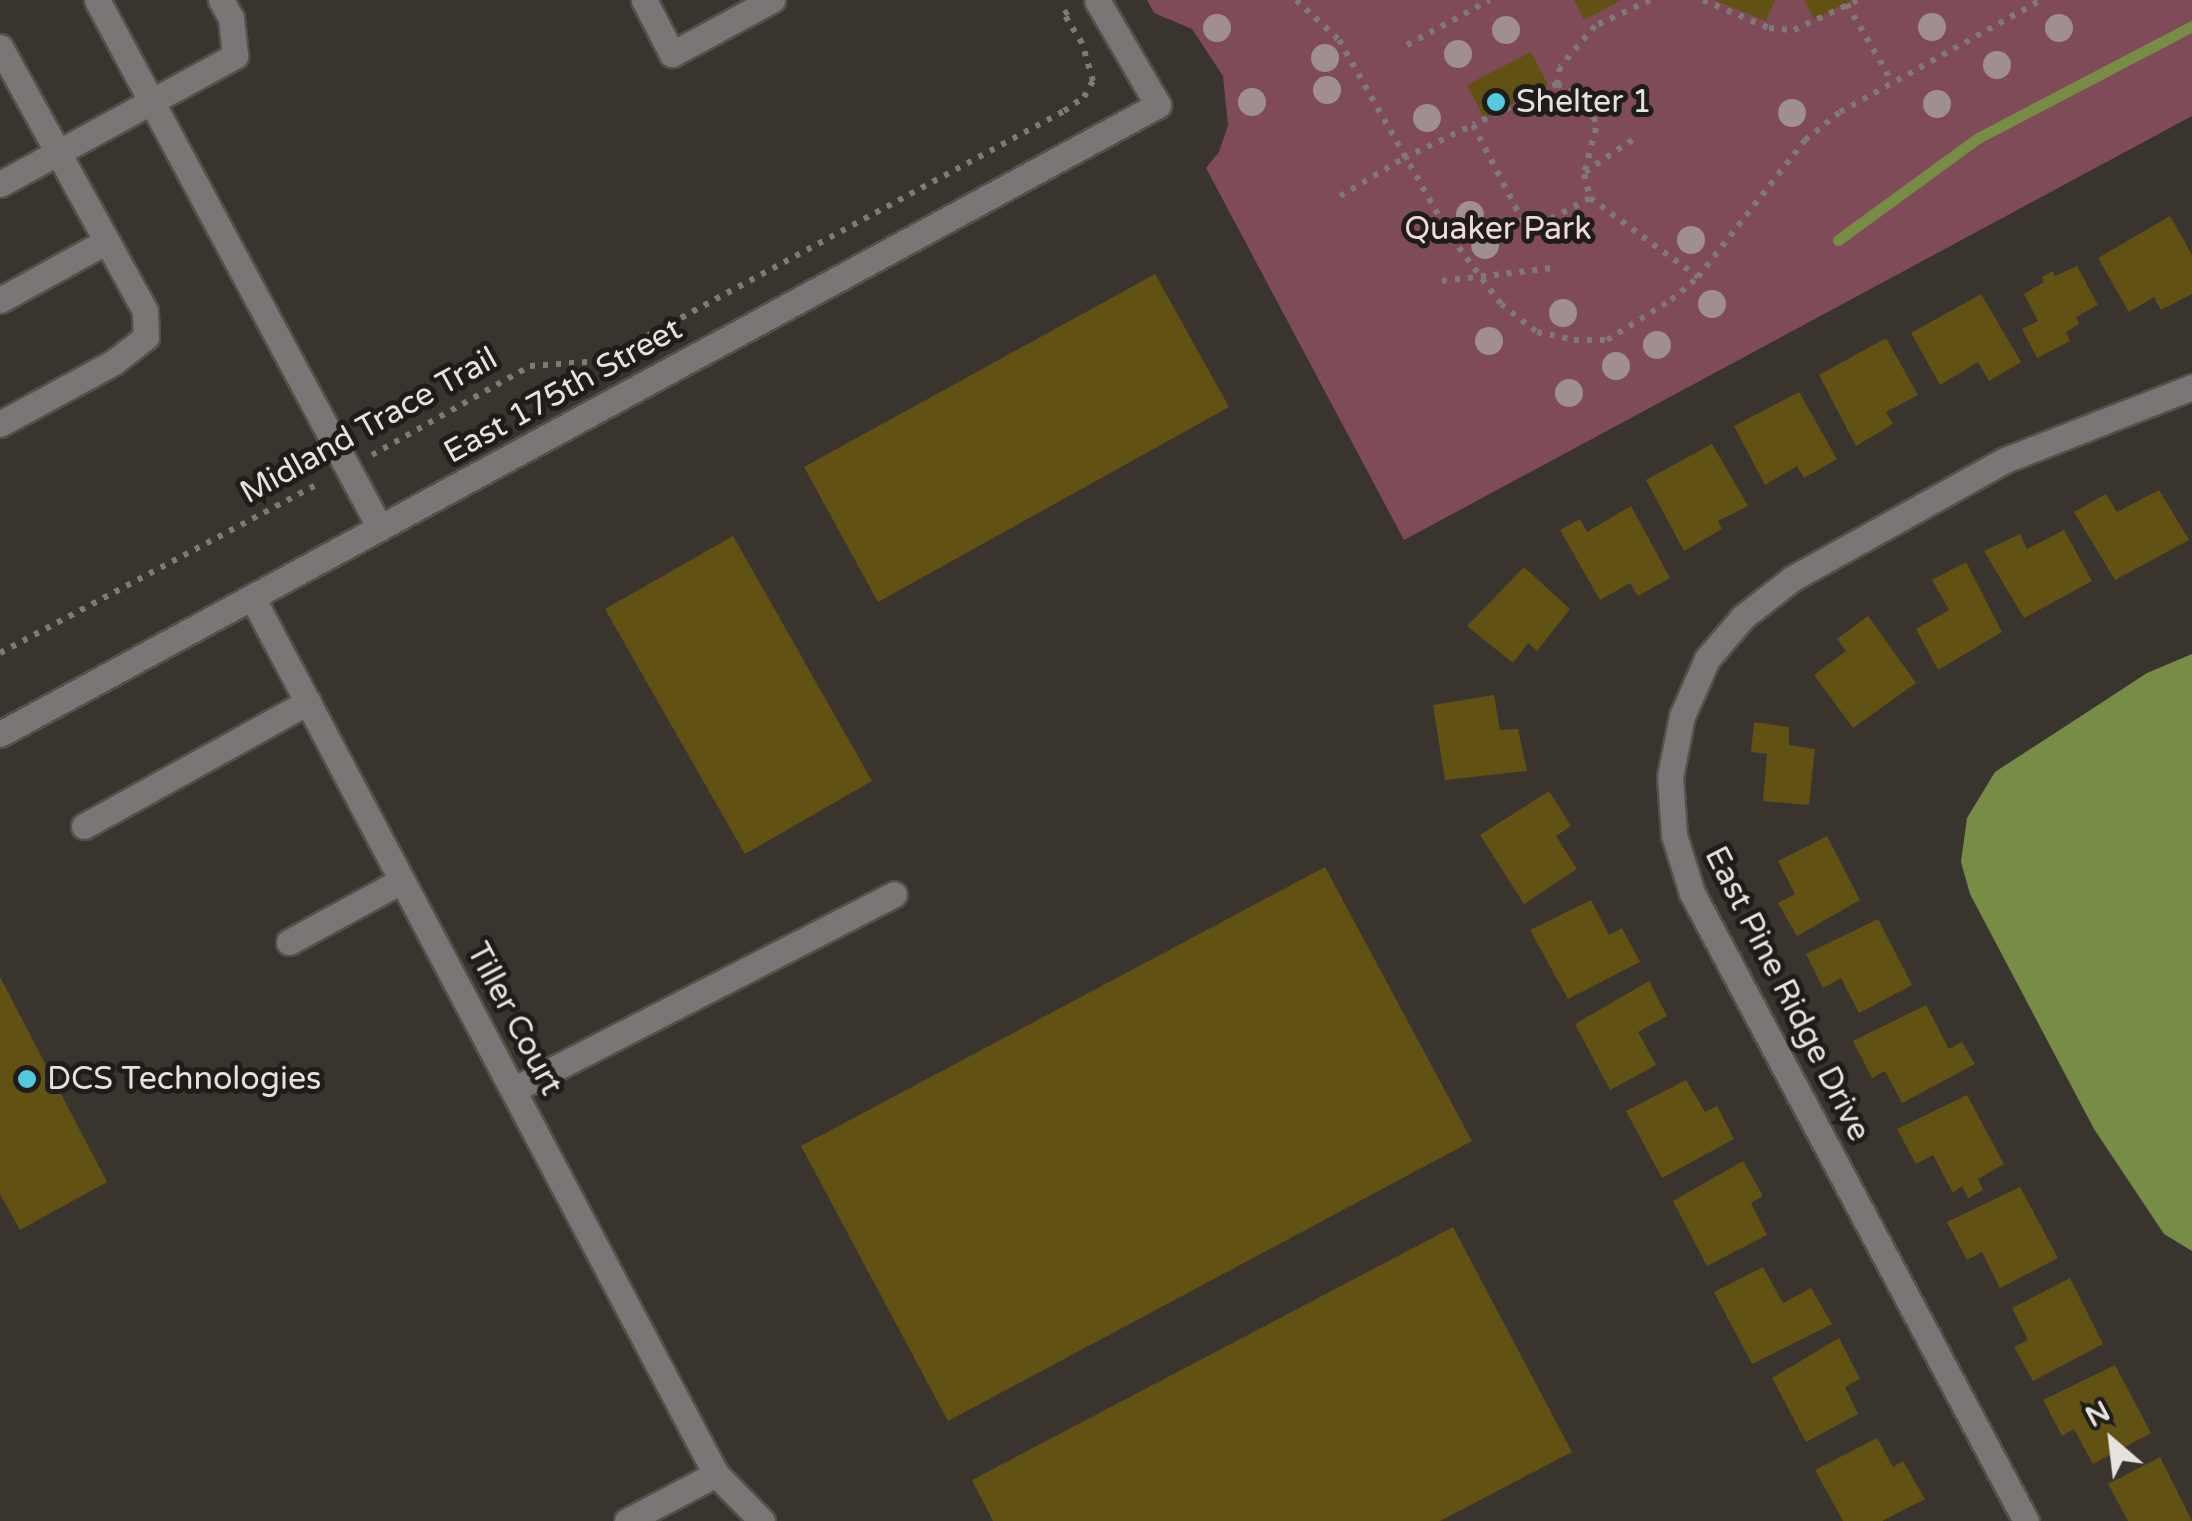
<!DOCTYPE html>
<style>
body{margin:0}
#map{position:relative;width:2192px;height:1521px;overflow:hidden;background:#3a342e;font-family:"Varela Round",sans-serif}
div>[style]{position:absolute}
.green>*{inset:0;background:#804b58}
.water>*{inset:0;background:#778c44}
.stream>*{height:11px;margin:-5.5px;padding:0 5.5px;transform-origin:5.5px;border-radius:5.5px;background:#778c44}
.building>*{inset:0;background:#615112}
.path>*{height:6px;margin-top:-3px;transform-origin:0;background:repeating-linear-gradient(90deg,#7f7a75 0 5px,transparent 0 13px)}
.roads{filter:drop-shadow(2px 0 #56504a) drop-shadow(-2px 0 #56504a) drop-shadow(0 2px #56504a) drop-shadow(0 -2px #56504a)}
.minor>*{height:25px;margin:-12.5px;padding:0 12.5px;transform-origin:12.5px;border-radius:12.5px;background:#7a7675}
.trees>*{width:28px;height:28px;margin:-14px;border-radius:50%;background:#9f8f8f}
.dots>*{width:28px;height:28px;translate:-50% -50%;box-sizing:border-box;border:5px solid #1f1c1a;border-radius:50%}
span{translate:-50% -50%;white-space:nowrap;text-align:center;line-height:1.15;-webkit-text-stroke:10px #1f1c1a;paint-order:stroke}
.poi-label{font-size:32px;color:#e6e2df}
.left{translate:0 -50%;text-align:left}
.park-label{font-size:32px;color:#f1dade}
.street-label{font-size:32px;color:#e6e2df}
.north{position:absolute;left:2062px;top:1391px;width:100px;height:100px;-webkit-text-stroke:8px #1f1c1a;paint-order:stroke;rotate:332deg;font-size:28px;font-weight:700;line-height:40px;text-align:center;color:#e6e2df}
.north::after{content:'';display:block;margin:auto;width:35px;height:45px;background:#e6e2df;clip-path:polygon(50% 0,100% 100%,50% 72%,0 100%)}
</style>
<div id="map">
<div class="green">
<div style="clip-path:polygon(1147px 0,2192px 0,2192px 116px,1404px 540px,1206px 168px,1219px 152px,1228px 125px,1223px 76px,1192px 29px,1154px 13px)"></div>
</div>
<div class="water">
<div style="clip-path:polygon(2192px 654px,2192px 1251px,2164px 1234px,2094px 1129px,1970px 894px,1961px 862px,1967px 818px,1995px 772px,2147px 673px)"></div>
</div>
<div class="stream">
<div style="left:1838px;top:240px;width:173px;rotate:-36.1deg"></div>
<div style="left:1978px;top:138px;width:242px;rotate:-27.6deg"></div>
</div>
<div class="building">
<div style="clip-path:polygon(1574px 0,1621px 0,1584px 20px)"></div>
<div style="clip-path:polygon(1714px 0,1775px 0,1766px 21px)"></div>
<div style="clip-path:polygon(1804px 0,1852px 0,1814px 19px)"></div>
<div style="clip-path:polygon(1531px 52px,1548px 85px,1484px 118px,1467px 85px)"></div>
<div style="clip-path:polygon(2170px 216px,2192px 255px,2192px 294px,2161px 310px,2154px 297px,2129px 312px,2098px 258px)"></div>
<div style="clip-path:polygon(2077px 266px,2098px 305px,2076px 317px,2079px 324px,2066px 332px,2070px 341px,2037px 358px,2022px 329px,2038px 321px,2024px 294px,2044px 282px,2042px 277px,2053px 271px,2055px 276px)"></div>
<div style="clip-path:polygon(1155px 274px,1229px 407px,878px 602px,804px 467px)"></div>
<div style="clip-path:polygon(1981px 294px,2021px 362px,1989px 381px,1978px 362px,1940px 385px,1911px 333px)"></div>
<div style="clip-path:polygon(1886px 338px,1918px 395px,1886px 412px,1893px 424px,1856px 446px,1819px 375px)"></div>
<div style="clip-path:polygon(1799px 392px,1837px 459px,1804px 478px,1797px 466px,1765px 485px,1734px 426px)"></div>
<div style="clip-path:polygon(1712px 444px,1748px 506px,1718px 521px,1722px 529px,1684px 551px,1646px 480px)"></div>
<div style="clip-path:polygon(2159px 490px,2189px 540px,2115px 580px,2074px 512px,2106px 494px,2117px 512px)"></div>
<div style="clip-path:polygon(1631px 506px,1670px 578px,1638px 596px,1630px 583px,1600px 600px,1560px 530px,1580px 519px,1587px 532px)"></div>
<div style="clip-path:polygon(2064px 530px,2092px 581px,2024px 618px,1984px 551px,2020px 534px,2027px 549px)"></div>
<div style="clip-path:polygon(733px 536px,872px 781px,745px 854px,605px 609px)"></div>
<div style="clip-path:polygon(1966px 562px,2002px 632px,1938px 670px,1916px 629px,1949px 610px,1932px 580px)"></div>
<div style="clip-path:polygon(1524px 567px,1570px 609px,1537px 651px,1528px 643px,1513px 663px,1467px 626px)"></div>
<div style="clip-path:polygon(1868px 616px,1916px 683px,1853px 728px,1814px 675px,1846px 651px,1837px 639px)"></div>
<div style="clip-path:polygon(1494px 695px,1500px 730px,1518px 729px,1527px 771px,1445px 780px,1433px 705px)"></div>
<div style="clip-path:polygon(1754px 722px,1789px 727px,1789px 745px,1815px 749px,1809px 805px,1763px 801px,1767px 754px,1751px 752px)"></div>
<div style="clip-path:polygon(1549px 791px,1571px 826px,1556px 836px,1577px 869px,1524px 904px,1480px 835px)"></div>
<div style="clip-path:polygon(1827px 836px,1860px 900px,1797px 936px,1778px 903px,1795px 894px,1778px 861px)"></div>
<div style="clip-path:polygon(1325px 867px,1472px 1141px,948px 1421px,801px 1146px)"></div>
<div style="clip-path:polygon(1591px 900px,1609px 935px,1622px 928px,1640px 962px,1568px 999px,1530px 930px)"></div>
<div style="clip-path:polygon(1878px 919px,1912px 985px,1859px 1013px,1841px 978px,1823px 988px,1806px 954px)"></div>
<div style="clip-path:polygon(0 977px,107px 1182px,20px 1230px,0 1194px)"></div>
<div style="clip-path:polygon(1649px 981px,1667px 1016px,1638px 1032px,1656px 1065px,1610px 1090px,1575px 1024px)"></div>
<div style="clip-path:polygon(1926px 1005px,1949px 1049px,1962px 1042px,1975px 1064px,1902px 1103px,1885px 1071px,1872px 1078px,1853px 1041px)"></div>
<div style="clip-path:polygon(1686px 1080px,1705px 1112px,1717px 1106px,1734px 1139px,1662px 1178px,1626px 1111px)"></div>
<div style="clip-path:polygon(1967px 1095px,2004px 1164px,1978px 1179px,1983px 1190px,1968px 1198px,1962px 1186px,1953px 1193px,1933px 1155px,1916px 1164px,1897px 1129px)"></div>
<div style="clip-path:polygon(1743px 1161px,1763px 1196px,1751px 1203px,1767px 1235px,1707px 1266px,1673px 1201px)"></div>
<div style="clip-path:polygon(2020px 1187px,2058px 1258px,2000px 1288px,1982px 1252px,1967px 1260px,1947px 1222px)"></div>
<div style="clip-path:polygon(1453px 1227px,1572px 1452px,1440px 1521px,993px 1521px,972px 1480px)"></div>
<div style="clip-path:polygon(1763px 1267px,1783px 1303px,1811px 1288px,1832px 1324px,1752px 1364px,1714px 1292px)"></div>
<div style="clip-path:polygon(2070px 1278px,2103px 1344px,2033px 1381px,2014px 1347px,2028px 1340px,2012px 1308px)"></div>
<div style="clip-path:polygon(1839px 1338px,1860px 1379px,1845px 1387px,1858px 1414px,1806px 1442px,1772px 1378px)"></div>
<div style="clip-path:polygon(2115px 1365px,2151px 1433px,2093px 1464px,2074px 1429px,2062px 1436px,2043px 1400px)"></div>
<div style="clip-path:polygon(1877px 1438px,1893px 1467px,1903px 1461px,1925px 1499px,1882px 1521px,1843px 1521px,1815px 1470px)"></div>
<div style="clip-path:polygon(2160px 1457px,2192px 1521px,2128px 1521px,2108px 1484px)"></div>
</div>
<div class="path">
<div style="left:1296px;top:0;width:59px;rotate:42.9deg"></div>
<div style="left:1339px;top:40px;width:227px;rotate:60.4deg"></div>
<div style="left:1451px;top:237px;width:84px;rotate:53.3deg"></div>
<div style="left:1501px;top:304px;width:46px;rotate:37.9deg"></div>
<div style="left:1537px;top:332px;width:38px;rotate:12deg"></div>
<div style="left:1574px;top:340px;width:33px"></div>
<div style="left:1607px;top:340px;width:75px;rotate:-32deg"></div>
<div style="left:1671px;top:300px;width:35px;rotate:-40deg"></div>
<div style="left:1698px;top:277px;width:174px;rotate:-52deg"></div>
<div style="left:1805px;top:140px;width:45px;rotate:-38.7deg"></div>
<div style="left:1840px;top:112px;width:230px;rotate:-29.1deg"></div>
<div style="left:1650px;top:0;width:61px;rotate:154.7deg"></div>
<div style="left:1595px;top:26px;width:54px;rotate:130.5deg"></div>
<div style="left:1560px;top:67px;width:17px;rotate:100deg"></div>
<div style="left:1557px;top:84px;width:27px;rotate:28deg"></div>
<div style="left:1581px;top:97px;width:24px;rotate:57deg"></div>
<div style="left:1594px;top:117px;width:11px;rotate:80deg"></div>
<div style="left:1596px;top:128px;width:48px;rotate:104.6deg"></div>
<div style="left:1584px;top:174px;width:25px;rotate:76deg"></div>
<div style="left:1590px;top:198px;width:134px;rotate:36.2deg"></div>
<div style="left:1703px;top:0;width:72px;rotate:23deg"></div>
<div style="left:1769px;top:28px;width:25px;rotate:5deg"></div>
<div style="left:1794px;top:30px;width:71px;rotate:-25.1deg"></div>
<div style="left:1847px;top:4px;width:88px;rotate:59.9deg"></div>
<div style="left:1407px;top:45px;width:94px;rotate:-28.5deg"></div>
<div style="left:1557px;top:84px;width:93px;rotate:154deg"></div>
<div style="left:1473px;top:125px;width:119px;rotate:62.6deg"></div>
<div style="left:1528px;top:231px;width:70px;rotate:-28deg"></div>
<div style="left:1585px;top:172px;width:60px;rotate:-34.2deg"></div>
<div style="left:1340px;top:196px;width:74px;rotate:-30.7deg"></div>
<div style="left:1404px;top:158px;width:76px;rotate:-25.6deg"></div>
<div style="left:1442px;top:281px;width:111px;rotate:-6.7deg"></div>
<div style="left:372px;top:455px;width:181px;rotate:-29.4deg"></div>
<div style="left:530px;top:366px;width:71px;rotate:-4deg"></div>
<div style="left:601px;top:361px;width:526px;rotate:-28.37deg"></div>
<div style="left:1064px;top:111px;width:24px;rotate:-35deg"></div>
<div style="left:1084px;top:97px;width:18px;rotate:-61deg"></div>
<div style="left:1093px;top:81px;width:40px;rotate:-106deg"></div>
<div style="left:1082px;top:43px;width:34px;rotate:-122deg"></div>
<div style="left:1064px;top:14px;width:7px;rotate:-34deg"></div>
<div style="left:0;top:653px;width:364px;rotate:-28deg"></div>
</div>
<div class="roads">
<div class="minor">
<div style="left:97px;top:0;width:599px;rotate:61.81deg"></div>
<div style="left:644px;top:0;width:61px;rotate:62.6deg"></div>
<div style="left:672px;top:54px;width:114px;rotate:-28.4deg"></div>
<div style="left:0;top:47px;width:301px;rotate:61.2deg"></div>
<div style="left:145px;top:311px;width:26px;rotate:88deg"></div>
<div style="left:146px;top:337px;width:41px;rotate:142deg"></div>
<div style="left:114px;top:362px;width:130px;rotate:151.5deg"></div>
<div style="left:0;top:184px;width:268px;rotate:-28.6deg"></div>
<div style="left:235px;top:56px;width:38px;rotate:-96deg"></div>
<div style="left:231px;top:18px;width:21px;rotate:-119deg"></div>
<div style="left:0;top:300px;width:122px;rotate:-28.9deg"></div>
<div style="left:252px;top:597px;width:992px;rotate:62.12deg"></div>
<div style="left:716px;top:1474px;width:66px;rotate:45.6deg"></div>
<div style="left:0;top:734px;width:1318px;rotate:-28.51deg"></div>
<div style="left:1158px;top:105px;width:121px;rotate:-120.2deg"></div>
<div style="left:84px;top:826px;width:256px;rotate:-29deg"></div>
<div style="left:289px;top:942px;width:128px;rotate:-28.6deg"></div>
<div style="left:515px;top:1089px;width:426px;rotate:-27.2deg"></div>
<div style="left:627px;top:1521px;width:101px;rotate:-27.8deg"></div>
<div style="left:2026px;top:1521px;width:711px;rotate:-118.01deg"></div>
<div style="left:1692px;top:893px;width:61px;rotate:-107.2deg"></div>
<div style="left:1674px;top:835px;width:58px;rotate:-93.9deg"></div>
<div style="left:1670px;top:777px;width:62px;rotate:-78.9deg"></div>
<div style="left:1682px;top:716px;width:62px;rotate:-66.3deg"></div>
<div style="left:1707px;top:659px;width:55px;rotate:-49.4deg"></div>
<div style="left:1743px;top:617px;width:63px;rotate:-38deg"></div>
<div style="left:1793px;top:578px;width:243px;rotate:-29.1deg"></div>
<div style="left:2005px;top:460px;width:201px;rotate:-21.3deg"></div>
</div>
</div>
<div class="trees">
<div style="left:1932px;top:27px"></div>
<div style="left:1217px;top:28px"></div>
<div style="left:2059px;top:28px"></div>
<div style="left:1506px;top:30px"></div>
<div style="left:1458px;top:54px"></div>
<div style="left:1325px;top:58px"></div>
<div style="left:1997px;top:65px"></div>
<div style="left:1327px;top:90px"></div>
<div style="left:1252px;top:102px"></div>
<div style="left:1937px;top:104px"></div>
<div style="left:1792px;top:113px"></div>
<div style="left:1427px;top:118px"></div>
<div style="left:1470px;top:215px"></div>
<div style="left:1691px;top:240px"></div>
<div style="left:1485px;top:245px"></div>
<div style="left:1712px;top:304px"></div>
<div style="left:1563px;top:313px"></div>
<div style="left:1489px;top:341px"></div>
<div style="left:1657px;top:345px"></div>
<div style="left:1616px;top:366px"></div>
<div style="left:1569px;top:393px"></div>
</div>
<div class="dots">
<div style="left:1496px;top:102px;background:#55cade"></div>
<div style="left:27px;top:1079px;background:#55cade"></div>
</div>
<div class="poi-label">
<span class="left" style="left:1516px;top:102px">Shelter 1</span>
<span class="left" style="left:47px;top:1079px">DCS Technologies</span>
</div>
<div class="park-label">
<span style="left:1498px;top:229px">Quaker Park</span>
</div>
<div class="street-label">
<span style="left:563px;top:391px;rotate:-29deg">East 175th Street</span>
<span style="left:369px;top:426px;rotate:-29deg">Midland Trace Trail</span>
<span style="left:1787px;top:994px;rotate:63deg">East Pine Ridge Drive</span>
<span style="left:514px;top:1019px;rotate:62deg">Tiller Court</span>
</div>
<div class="north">N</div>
</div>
